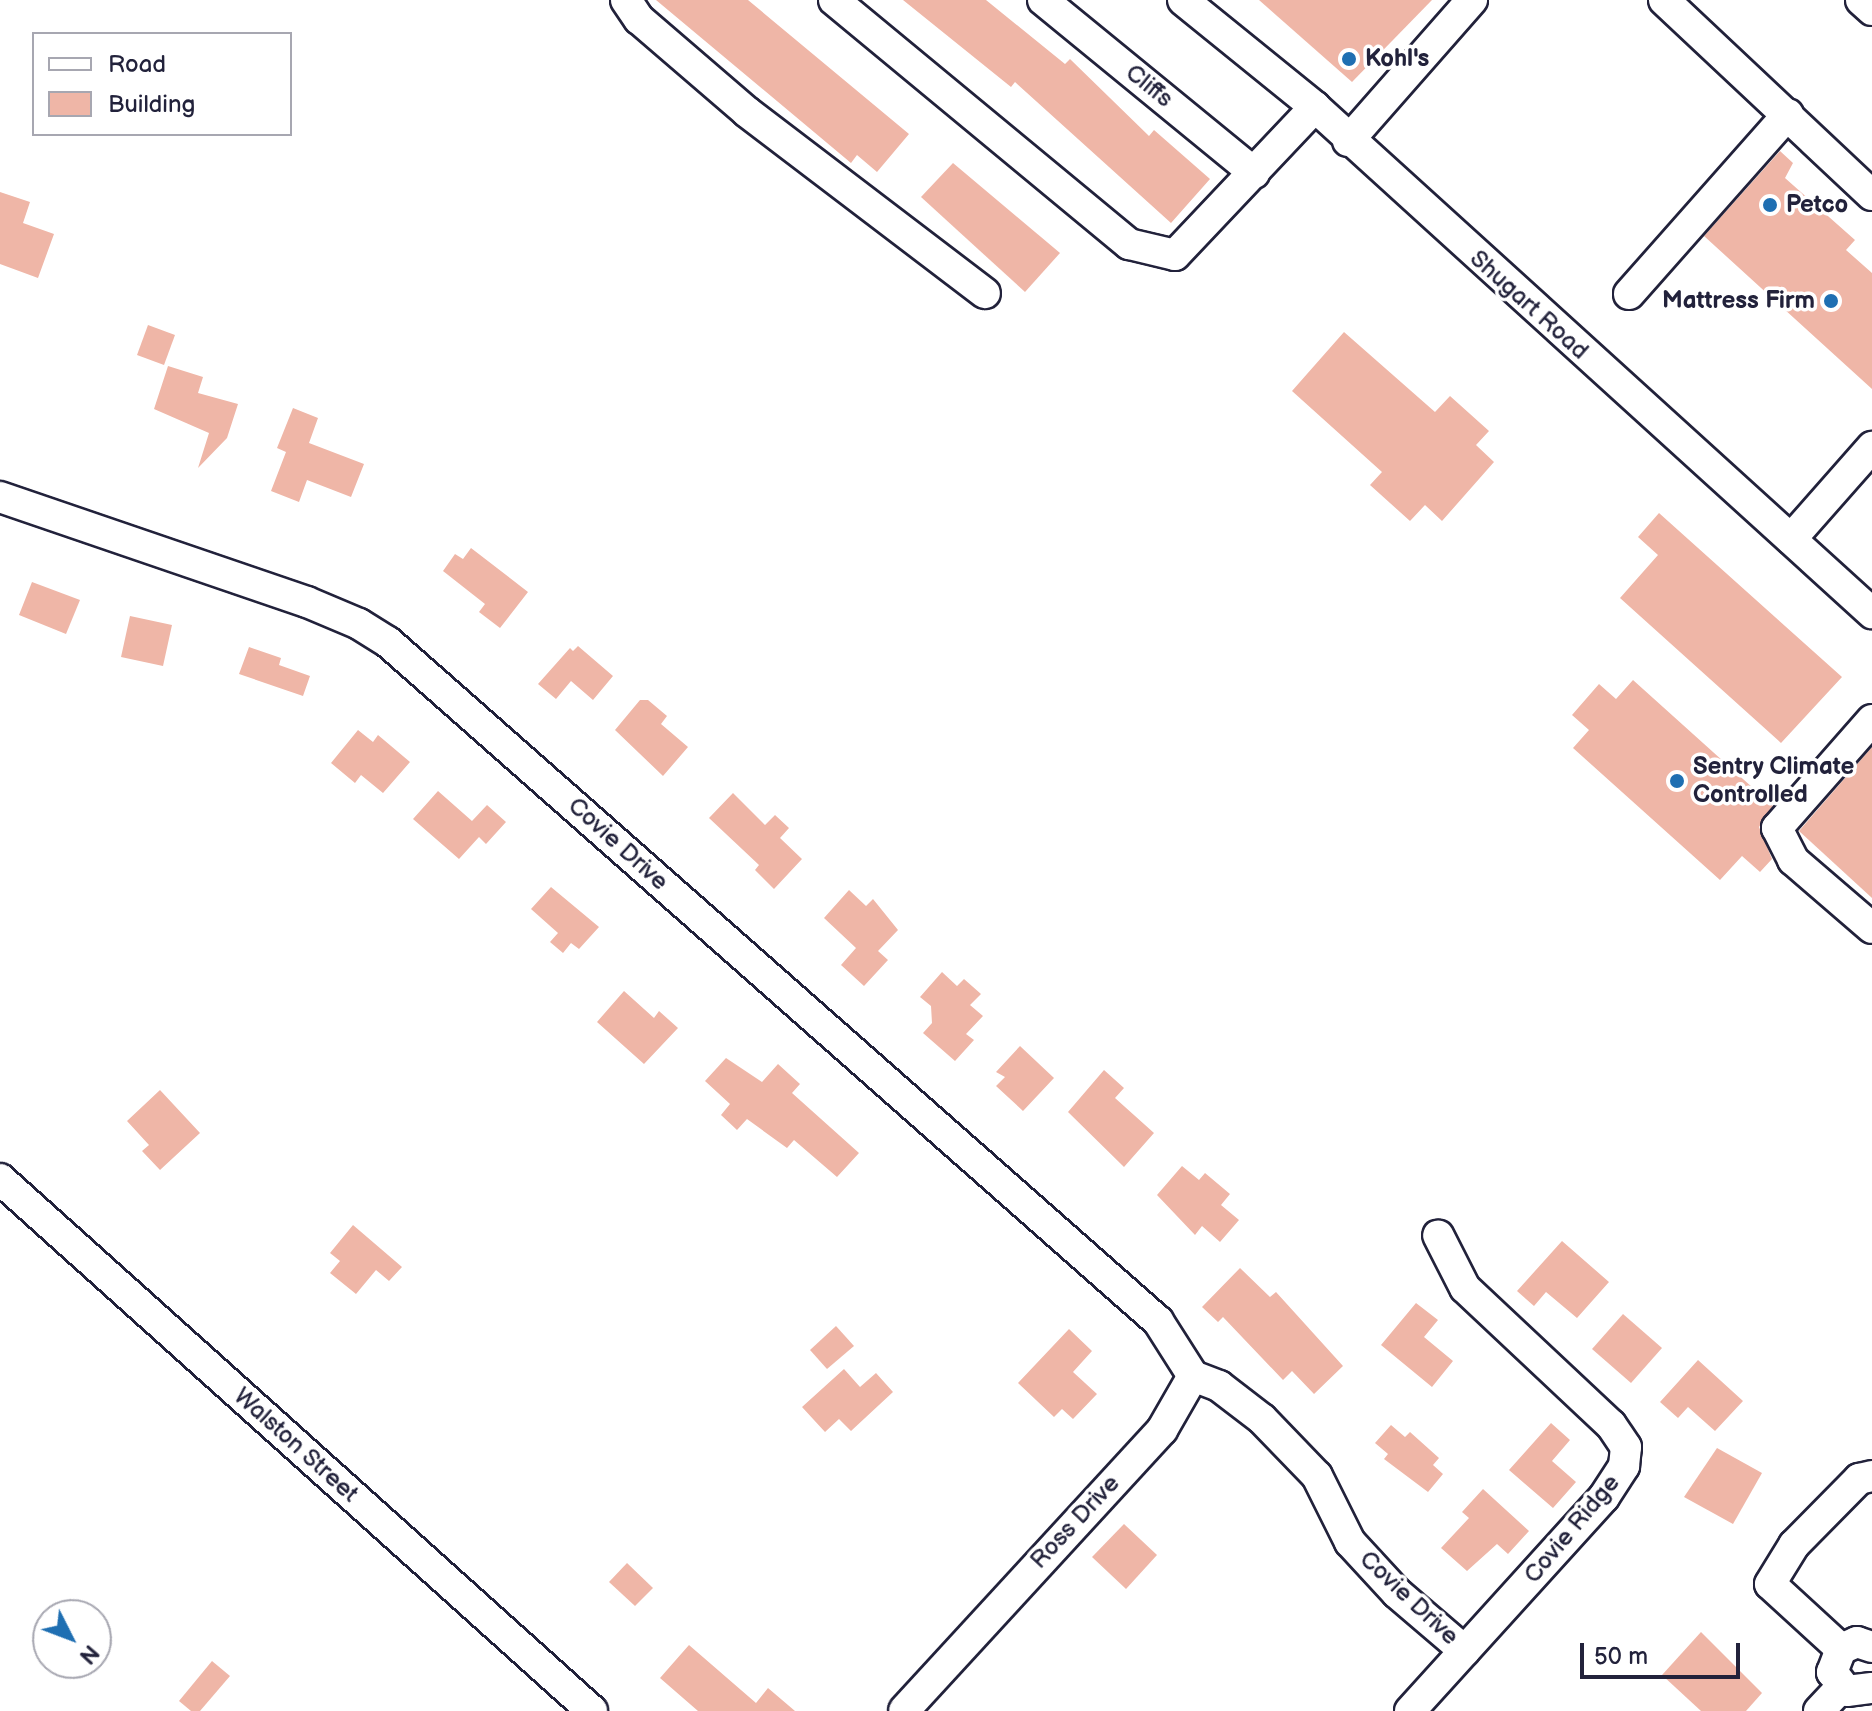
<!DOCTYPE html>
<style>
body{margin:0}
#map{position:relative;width:1872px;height:1711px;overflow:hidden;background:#fff;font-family:"Balsamiq Sans",sans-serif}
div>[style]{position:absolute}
.building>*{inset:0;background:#efb6a7}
.roads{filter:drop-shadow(2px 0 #22223b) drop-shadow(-2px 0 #22223b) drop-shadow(0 2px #22223b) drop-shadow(0 -2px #22223b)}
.minor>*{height:30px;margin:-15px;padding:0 15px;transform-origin:15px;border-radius:15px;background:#fff}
.dots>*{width:22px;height:22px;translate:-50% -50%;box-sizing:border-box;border:4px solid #fff;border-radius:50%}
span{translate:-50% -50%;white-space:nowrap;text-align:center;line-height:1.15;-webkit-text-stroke:7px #fff;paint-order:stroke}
.poi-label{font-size:24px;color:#22223b;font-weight:700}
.left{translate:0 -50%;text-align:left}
.right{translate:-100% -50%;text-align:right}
.street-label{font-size:24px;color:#22223b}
.legend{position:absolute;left:32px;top:32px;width:260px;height:104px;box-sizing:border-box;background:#fff;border:2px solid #a7a7b1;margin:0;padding:10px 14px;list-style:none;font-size:24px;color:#22223b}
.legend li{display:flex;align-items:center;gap:16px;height:40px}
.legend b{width:40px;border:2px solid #a7a7b1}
.north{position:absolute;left:32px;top:1599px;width:80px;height:80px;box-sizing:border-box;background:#fff;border:2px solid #a7a7b1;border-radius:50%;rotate:132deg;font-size:22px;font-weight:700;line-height:32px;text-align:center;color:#22223b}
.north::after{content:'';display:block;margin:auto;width:28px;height:36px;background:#1f6fb2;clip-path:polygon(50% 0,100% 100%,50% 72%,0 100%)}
.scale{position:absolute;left:1580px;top:1643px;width:160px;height:36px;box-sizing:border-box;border:4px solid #22223b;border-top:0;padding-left:10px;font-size:24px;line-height:28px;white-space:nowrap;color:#22223b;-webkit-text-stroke:6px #fff;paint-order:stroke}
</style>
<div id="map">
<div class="building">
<div style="clip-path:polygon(656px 0,748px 0,909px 134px,877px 172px,857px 155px,851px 163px)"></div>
<div style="clip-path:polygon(903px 0,986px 0,1065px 64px,1070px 59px,1149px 136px,1154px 130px,1210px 179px,1171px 223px,1015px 82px,1011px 87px)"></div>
<div style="clip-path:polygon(1259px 0,1432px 0,1352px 82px)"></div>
<div style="clip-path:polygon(1780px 151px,1793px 163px,1785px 178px,1855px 240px,1846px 250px,1872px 273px,1872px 389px,1704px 236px)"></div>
<div style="clip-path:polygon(953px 163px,1060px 253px,1025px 292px,921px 197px)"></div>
<div style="clip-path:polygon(0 192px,30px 202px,23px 223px,54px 234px,38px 278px,0 264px)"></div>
<div style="clip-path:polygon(148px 325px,175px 335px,164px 365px,137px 355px)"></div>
<div style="clip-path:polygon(1344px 332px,1435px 412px,1450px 396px,1489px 431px,1476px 445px,1494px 462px,1442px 521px,1425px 505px,1410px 521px,1370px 485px,1382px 472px,1292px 391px)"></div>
<div style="clip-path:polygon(168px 366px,203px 377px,198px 393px,238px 404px,227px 438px,198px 468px,209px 433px,154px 409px)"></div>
<div style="clip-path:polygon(293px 408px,318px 418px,309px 443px,364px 464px,351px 497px,307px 480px,299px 502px,271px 491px,286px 452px,277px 448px)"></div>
<div style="clip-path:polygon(1659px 513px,1842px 677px,1781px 743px,1620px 598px,1658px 555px,1638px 537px)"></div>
<div style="clip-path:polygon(471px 548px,528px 592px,500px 628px,479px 612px,485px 604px,443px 571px,455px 554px,463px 559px)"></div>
<div style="clip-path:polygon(32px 582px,80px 600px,66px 634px,19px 615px)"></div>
<div style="clip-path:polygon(130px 616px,172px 625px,163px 666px,121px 657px)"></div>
<div style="clip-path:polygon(578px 646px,613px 676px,593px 700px,571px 681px,556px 699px,538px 684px,570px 648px,573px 651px)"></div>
<div style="clip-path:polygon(249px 647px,281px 658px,279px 665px,310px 676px,303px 696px,239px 674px)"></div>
<div style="clip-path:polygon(1633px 680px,1773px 806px,1759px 827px,1772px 859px,1760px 872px,1742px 856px,1720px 880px,1573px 748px,1589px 730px,1572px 715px,1599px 684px,1616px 699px)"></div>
<div style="clip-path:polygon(640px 700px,648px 700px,667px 716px,661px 724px,688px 747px,663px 776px,615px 730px)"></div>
<div style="clip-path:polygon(358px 730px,373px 742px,378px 735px,410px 762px,383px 793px,361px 775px,355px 783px,331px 763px)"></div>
<div style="clip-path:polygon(1872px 747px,1872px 898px,1799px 831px)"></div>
<div style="clip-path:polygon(438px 791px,472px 821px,487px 805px,506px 822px,486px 844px,479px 837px,459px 859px,413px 819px)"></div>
<div style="clip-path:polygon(733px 793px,765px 825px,775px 815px,789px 828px,780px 838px,802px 859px,774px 889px,755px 870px,759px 865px,709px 818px)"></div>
<div style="clip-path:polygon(551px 887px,599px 927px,579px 949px,571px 943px,563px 953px,550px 942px,558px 933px,531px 909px)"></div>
<div style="clip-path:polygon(849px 890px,866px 906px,873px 899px,898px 930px,878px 951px,888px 960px,864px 986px,841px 965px,856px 948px,824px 918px)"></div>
<div style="clip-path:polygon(942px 972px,957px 986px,964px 979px,981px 994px,970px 1005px,983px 1016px,966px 1034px,974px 1040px,955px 1061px,923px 1033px,932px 1023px,931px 1006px,920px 997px)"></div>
<div style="clip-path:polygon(624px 991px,654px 1018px,659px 1011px,678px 1028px,644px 1064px,597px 1022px)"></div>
<div style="clip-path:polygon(1020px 1046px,1054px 1078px,1023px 1111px,996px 1086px,1005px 1077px,996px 1072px)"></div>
<div style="clip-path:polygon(726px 1058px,762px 1082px,778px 1064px,800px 1084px,792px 1093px,859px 1153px,837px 1177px,794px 1140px,787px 1148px,747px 1119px,737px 1130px,721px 1115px,730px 1104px,705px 1081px)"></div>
<div style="clip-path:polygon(1104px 1070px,1124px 1088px,1115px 1098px,1154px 1133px,1124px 1167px,1068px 1112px)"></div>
<div style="clip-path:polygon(160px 1090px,200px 1133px,160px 1170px,142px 1151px,149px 1145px,127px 1121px)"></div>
<div style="clip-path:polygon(1182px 1166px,1199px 1180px,1205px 1173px,1230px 1194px,1221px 1205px,1239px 1220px,1220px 1242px,1202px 1226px,1195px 1235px,1157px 1195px)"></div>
<div style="clip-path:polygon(353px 1225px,402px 1267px,389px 1281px,376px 1270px,356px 1294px,330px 1273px,340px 1261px,330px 1253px)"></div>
<div style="clip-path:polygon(1562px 1241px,1609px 1282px,1577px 1318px,1546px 1292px,1534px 1306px,1517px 1291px)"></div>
<div style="clip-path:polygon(1240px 1268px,1270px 1297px,1276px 1292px,1343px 1366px,1314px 1394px,1292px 1371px,1283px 1380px,1223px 1317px,1218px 1322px,1202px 1307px)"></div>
<div style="clip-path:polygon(1416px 1303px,1438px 1320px,1424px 1337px,1453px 1361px,1432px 1387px,1381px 1345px)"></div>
<div style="clip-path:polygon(1623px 1314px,1662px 1348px,1631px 1383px,1592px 1349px)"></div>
<div style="clip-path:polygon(836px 1326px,854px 1346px,827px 1369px,810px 1350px)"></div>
<div style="clip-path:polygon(1069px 1329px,1092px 1351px,1073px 1372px,1097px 1394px,1073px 1419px,1062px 1409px,1054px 1417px,1018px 1383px)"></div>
<div style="clip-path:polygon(1698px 1360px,1743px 1401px,1715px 1431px,1688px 1407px,1678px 1418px,1660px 1402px)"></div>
<div style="clip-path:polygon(844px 1369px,860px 1387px,876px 1373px,893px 1392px,851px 1431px,839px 1419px,825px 1432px,802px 1407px)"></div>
<div style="clip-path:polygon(1551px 1423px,1570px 1440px,1552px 1461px,1576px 1482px,1553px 1508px,1509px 1470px)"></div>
<div style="clip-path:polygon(1391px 1425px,1405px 1437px,1410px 1432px,1439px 1458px,1433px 1465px,1443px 1474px,1428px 1492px,1384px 1459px,1388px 1454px,1375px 1443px)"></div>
<div style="clip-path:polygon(1717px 1448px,1762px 1473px,1733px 1524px,1684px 1497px)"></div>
<div style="clip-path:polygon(1483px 1489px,1529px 1531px,1508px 1554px,1497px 1544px,1467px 1571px,1441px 1548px,1469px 1518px,1462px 1512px)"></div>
<div style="clip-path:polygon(1124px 1524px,1157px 1555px,1126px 1589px,1092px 1557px)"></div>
<div style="clip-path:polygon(627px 1563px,653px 1588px,635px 1606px,609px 1582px)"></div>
<div style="clip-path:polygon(1701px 1632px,1762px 1693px,1746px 1711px,1701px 1711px,1662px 1675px)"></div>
<div style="clip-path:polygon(689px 1645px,756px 1703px,768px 1688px,795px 1711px,698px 1711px,660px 1678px)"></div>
<div style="clip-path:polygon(212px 1661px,230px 1676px,200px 1711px,191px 1711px,179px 1701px)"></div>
</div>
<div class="roads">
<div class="minor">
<div style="left:626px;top:0;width:23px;rotate:56deg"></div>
<div style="left:639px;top:19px;width:143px;rotate:40.7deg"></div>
<div style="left:747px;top:112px;width:299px;rotate:37.3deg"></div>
<div style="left:834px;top:0;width:383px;rotate:39.6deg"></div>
<div style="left:1129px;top:244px;width:47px;rotate:13.4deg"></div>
<div style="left:1175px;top:255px;width:204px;rotate:-46.6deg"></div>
<div style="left:1043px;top:0;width:273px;rotate:39.3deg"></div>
<div style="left:1183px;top:0;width:170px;rotate:39deg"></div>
<div style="left:1315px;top:107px;width:753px;rotate:42.25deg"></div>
<div style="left:1664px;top:0;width:285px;rotate:43.2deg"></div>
<div style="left:1861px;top:0;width:15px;rotate:42deg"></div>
<div style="left:1348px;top:141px;width:188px;rotate:-48.7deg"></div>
<div style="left:1629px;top:294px;width:240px;rotate:-48.5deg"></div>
<div style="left:0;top:497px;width:324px;rotate:18.9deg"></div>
<div style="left:307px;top:602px;width:56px;rotate:22.9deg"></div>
<div style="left:359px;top:624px;width:34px;rotate:32deg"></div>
<div style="left:388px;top:642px;width:1027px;rotate:41.41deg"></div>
<div style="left:1158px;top:1321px;width:65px;rotate:57.5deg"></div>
<div style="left:1193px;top:1376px;width:62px;rotate:119.9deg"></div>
<div style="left:1162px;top:1430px;width:381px;rotate:132.6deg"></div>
<div style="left:1791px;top:539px;width:123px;rotate:-48.6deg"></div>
<div style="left:1872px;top:720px;width:144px;rotate:131.3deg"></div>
<div style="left:1777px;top:828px;width:36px;rotate:63deg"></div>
<div style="left:1793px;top:860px;width:104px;rotate:40.7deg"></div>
<div style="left:0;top:1179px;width:796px;rotate:41.94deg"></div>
<div style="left:1193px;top:1376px;width:28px;rotate:21deg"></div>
<div style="left:1219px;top:1386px;width:54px;rotate:37.5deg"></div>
<div style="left:1262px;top:1419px;width:79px;rotate:46deg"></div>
<div style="left:1317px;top:1476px;width:74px;rotate:63.4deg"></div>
<div style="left:1350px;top:1542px;width:69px;rotate:47.3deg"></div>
<div style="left:1397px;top:1593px;width:89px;rotate:40.5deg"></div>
<div style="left:1872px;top:1647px;width:16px;rotate:-162deg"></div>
<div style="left:1857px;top:1642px;width:17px;rotate:156deg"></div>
<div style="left:1841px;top:1649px;width:25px;rotate:111deg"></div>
<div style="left:1832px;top:1672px;width:24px;rotate:52deg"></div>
<div style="left:1847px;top:1691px;width:25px;rotate:-7deg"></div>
<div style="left:1841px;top:1649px;width:96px;rotate:-137.5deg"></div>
<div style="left:1770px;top:1584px;width:46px;rotate:-58.4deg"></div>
<div style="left:1794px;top:1545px;width:93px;rotate:-45.4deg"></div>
<div style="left:1859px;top:1479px;width:13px;rotate:-13deg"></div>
<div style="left:1410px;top:1711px;width:289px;rotate:-47.8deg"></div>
<div style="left:1604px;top:1497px;width:37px;rotate:-57deg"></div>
<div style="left:1624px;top:1466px;width:19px;rotate:-84deg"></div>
<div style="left:1626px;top:1447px;width:27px;rotate:-124deg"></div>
<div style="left:1611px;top:1425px;width:200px;rotate:-136.8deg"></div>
<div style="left:1465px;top:1288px;width:59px;rotate:-117deg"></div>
<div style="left:1819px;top:1711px;width:33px;rotate:-47deg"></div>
</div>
</div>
<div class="dots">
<div style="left:1349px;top:59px;background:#1f6fb2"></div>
<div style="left:1770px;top:205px;background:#1f6fb2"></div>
<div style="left:1831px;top:301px;background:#1f6fb2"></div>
<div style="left:1677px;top:781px;background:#1f6fb2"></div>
</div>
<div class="poi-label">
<span class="left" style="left:1365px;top:59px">Kohl's</span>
<span class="left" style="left:1786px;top:205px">Petco</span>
<span class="right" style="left:1815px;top:301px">Mattress Firm</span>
<span class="left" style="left:1693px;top:781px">Sentry Climate<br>Controlled</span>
</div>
<div class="street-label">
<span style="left:1149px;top:86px;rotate:39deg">Cliffs</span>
<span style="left:1529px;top:305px;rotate:42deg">Shugart Road</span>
<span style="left:618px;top:844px;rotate:42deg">Covie Drive</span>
<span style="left:296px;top:1445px;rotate:42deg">Walston Street</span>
<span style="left:1075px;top:1522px;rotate:-47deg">Ross Drive</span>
<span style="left:1572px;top:1529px;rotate:-50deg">Covie Ridge</span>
<span style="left:1409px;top:1598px;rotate:43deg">Covie Drive</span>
</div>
<ul class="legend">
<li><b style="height:10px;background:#fff"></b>Road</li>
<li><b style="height:22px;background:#efb6a7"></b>Building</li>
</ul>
<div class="north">N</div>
<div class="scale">50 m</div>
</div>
